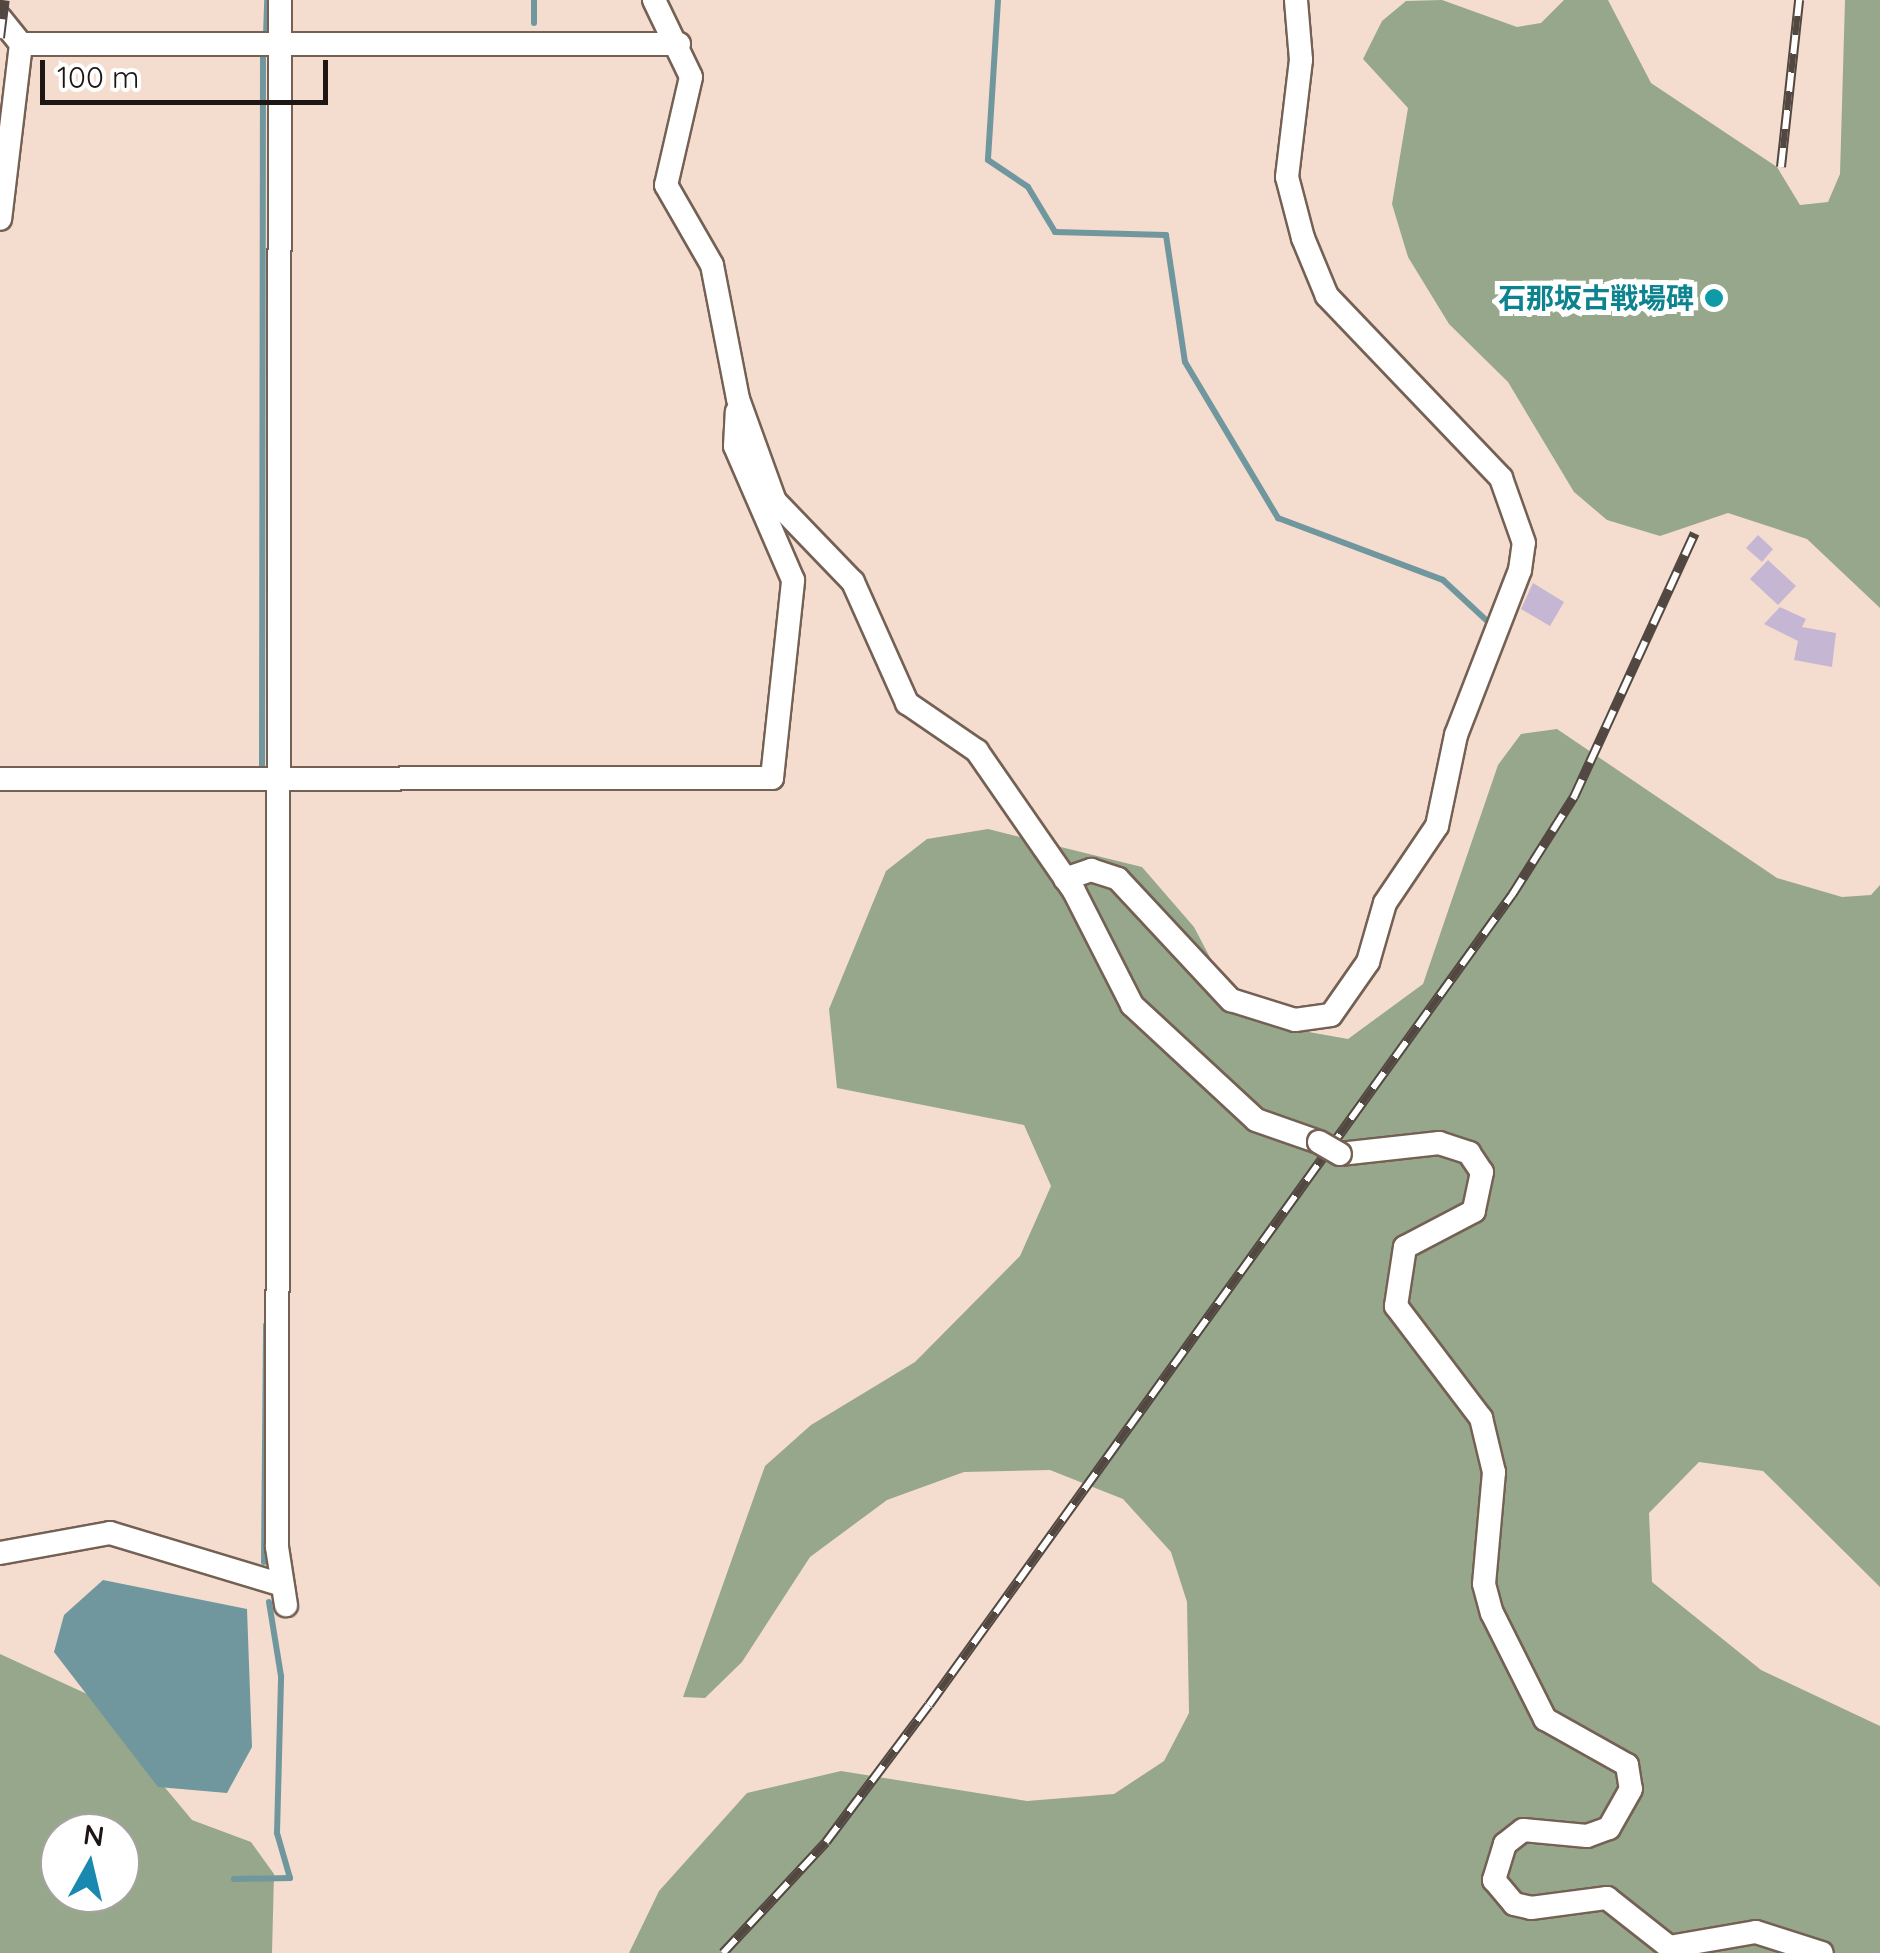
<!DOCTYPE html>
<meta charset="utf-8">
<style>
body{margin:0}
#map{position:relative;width:1880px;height:1953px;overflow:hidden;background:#f4ddcf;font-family:Quicksand,"Noto Sans JP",sans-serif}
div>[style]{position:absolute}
.forest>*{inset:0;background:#97a78b}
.water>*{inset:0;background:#70979e}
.stream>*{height:6px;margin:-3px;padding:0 3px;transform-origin:3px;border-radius:3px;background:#70979e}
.building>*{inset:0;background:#c5b6d3}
.roads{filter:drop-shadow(2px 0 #746154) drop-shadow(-2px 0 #746154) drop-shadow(0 2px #746154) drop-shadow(0 -2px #746154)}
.minor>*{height:22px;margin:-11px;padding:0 11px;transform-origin:11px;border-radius:11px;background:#fff}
.rail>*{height:10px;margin-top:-5px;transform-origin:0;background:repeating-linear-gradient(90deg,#fff 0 19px,#534841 0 38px);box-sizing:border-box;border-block:2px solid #534841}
.bridges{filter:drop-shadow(2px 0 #746154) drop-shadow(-2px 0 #746154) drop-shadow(0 2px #746154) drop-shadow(0 -2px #746154)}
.minor-bridge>*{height:22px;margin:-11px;padding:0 11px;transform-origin:11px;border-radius:11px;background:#fff}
.dots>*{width:28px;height:28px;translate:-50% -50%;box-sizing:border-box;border:5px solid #fff;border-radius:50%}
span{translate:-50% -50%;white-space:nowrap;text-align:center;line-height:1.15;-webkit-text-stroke:10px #fff;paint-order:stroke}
.culture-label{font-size:28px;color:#0d838f;font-weight:700}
.right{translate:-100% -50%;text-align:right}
.north{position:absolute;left:40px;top:1813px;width:100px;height:100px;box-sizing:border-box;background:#fff;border:2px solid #a5a2a0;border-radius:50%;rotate:8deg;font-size:28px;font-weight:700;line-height:40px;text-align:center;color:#1e1612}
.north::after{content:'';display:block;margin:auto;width:35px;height:45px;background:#1a89af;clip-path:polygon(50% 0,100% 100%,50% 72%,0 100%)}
.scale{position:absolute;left:40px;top:60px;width:288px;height:45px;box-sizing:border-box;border:5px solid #1e1612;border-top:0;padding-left:12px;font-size:30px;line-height:35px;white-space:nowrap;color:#1e1612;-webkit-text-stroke:8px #fff;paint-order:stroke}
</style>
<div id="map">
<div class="forest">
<div style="clip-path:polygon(1442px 0,1517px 27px,1541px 23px,1564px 0,1608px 0,1651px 83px,1777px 167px,1800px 205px,1828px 202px,1840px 174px,1845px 0,1880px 0,1880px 608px,1807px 539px,1728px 513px,1660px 536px,1607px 520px,1574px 492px,1508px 382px,1449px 324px,1408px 257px,1392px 204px,1408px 108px,1363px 59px,1382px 21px,1406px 1px)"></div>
<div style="clip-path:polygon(1557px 729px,1777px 878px,1842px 897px,1871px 895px,1880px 885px,1880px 1587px,1763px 1471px,1699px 1462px,1649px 1513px,1652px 1582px,1761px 1670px,1880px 1726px,1880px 1953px,629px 1953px,659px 1891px,747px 1793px,841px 1771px,1027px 1801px,1114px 1794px,1164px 1761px,1189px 1713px,1187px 1602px,1171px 1552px,1123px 1499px,1050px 1470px,964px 1472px,887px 1500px,810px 1557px,742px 1662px,705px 1698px,683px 1697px,765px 1466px,811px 1425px,915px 1362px,1020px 1256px,1051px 1186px,1024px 1125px,837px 1088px,829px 1009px,886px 871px,927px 839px,988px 829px,1142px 867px,1194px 927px,1234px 1003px,1292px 1029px,1348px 1039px,1423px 984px,1498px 765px,1521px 734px)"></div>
<div style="clip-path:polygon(evenodd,0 1654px,87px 1694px,192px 1820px,251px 1842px,274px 1874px,272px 1953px,0 1953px,0 1654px,60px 1833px,120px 1833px,120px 1893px,60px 1893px,60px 1833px)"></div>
</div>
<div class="water">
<div style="clip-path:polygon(103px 1580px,247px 1609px,252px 1747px,227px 1793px,158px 1787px,54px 1652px,64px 1615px)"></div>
</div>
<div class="stream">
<div style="left:998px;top:0;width:160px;rotate:93.6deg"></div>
<div style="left:988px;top:160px;width:48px;rotate:34deg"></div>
<div style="left:1028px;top:187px;width:52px;rotate:59deg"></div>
<div style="left:1055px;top:232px;width:111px;rotate:1.5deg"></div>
<div style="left:1166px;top:235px;width:128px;rotate:81.5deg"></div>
<div style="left:1185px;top:362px;width:182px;rotate:59.2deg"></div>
<div style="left:1278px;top:518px;width:176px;rotate:20.6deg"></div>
<div style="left:1443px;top:580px;width:59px;rotate:42.9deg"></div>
<div style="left:534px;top:23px;width:23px;rotate:-90deg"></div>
<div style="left:266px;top:35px;width:35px;rotate:-88deg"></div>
<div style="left:262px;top:769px;width:718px;rotate:-89.92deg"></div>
<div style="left:264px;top:1562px;width:237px;rotate:-89.5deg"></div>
<div style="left:234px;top:1879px;width:56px;rotate:-1deg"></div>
<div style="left:290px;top:1878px;width:47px;rotate:-106.1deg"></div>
<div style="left:277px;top:1833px;width:157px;rotate:-88.5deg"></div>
<div style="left:281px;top:1676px;width:75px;rotate:-99.2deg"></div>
</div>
<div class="building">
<div style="clip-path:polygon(1758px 535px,1773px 549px,1762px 562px,1746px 548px)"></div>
<div style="clip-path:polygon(1768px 560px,1796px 586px,1778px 605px,1750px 579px)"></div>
<div style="clip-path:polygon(1533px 583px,1564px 602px,1550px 626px,1521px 609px)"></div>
<div style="clip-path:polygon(1780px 607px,1806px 619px,1802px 627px,1836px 633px,1832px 667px,1794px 660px,1798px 641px,1764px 624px)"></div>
</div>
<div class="roads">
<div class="minor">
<div style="left:280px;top:0;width:1547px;rotate:90.11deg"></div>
<div style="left:277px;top:1547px;width:59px;rotate:81.2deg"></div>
<div style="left:654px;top:0;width:85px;rotate:64.3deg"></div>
<div style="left:691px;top:77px;width:111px;rotate:103deg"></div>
<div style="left:666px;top:185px;width:92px;rotate:60.1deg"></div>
<div style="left:712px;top:265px;width:136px;rotate:79deg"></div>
<div style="left:738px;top:399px;width:109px;rotate:70.1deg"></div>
<div style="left:775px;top:501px;width:112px;rotate:46.1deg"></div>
<div style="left:853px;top:582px;width:133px;rotate:65.9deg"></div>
<div style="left:907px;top:703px;width:85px;rotate:34.4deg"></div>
<div style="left:977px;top:751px;width:170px;rotate:55.3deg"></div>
<div style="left:1074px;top:891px;width:128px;rotate:63deg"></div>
<div style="left:1132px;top:1005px;width:169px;rotate:42.8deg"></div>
<div style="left:1256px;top:1120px;width:67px;rotate:19.2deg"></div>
<div style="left:0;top:18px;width:33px;rotate:51deg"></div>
<div style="left:21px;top:44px;width:176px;rotate:96.8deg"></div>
<div style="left:21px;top:44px;width:658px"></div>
<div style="left:0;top:779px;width:772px;rotate:-0.07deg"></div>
<div style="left:772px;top:778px;width:199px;rotate:-83.9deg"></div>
<div style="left:793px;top:580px;width:146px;rotate:-113.4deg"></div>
<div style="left:735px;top:446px;width:34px;rotate:-87deg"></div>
<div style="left:1065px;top:879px;width:28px;rotate:-19deg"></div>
<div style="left:1091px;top:870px;width:28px;rotate:18deg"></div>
<div style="left:1118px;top:879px;width:166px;rotate:47deg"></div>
<div style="left:1231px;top:1000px;width:67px;rotate:17.4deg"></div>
<div style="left:1295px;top:1020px;width:36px;rotate:-8deg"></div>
<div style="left:1331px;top:1015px;width:65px;rotate:-55.1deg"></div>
<div style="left:1368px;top:962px;width:61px;rotate:-73.9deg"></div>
<div style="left:1385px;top:903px;width:93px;rotate:-56deg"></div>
<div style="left:1437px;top:826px;width:93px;rotate:-78.2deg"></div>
<div style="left:1456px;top:735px;width:177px;rotate:-68.8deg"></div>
<div style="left:1520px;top:570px;width:27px;rotate:-82deg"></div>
<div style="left:1524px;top:543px;width:69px;rotate:-109.5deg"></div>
<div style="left:1501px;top:478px;width:252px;rotate:-133.7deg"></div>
<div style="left:1327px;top:296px;width:63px;rotate:-112.5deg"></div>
<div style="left:1303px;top:238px;width:63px;rotate:-104.7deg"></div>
<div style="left:1287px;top:177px;width:118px;rotate:-83.2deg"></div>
<div style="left:1301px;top:60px;width:60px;rotate:-94.8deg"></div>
<div style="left:1340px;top:1154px;width:100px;rotate:-6.3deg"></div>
<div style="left:1439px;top:1143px;width:32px;rotate:18deg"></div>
<div style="left:1469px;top:1153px;width:23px;rotate:56deg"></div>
<div style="left:1482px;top:1172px;width:40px;rotate:102deg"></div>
<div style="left:1474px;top:1211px;width:78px;rotate:152.4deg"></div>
<div style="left:1405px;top:1247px;width:60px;rotate:98.7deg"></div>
<div style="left:1396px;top:1306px;width:141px;rotate:52.8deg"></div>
<div style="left:1481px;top:1418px;width:56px;rotate:76.5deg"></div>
<div style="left:1494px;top:1472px;width:112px;rotate:95.1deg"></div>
<div style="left:1484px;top:1584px;width:30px;rotate:75deg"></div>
<div style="left:1492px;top:1613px;width:119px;rotate:63.4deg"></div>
<div style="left:1545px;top:1719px;width:94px;rotate:29.3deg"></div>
<div style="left:1627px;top:1765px;width:24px;rotate:81deg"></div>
<div style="left:1631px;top:1789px;width:45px;rotate:119.4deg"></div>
<div style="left:1609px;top:1828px;width:23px;rotate:160deg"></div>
<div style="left:1587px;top:1836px;width:64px;rotate:-174.6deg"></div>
<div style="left:1523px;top:1830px;width:23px;rotate:142deg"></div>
<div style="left:1505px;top:1844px;width:38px;rotate:107deg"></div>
<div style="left:1494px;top:1880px;width:31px;rotate:50deg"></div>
<div style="left:1514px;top:1904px;width:17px;rotate:13deg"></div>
<div style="left:1531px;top:1908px;width:77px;rotate:-7.5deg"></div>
<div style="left:1607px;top:1898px;width:79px;rotate:38.3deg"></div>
<div style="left:1669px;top:1947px;width:88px;rotate:-9.8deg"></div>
<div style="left:1756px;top:1932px;width:69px;rotate:17.7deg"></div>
<div style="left:0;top:1553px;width:112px;rotate:-10.3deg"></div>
<div style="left:110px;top:1533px;width:180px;rotate:16.8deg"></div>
</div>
</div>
<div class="rail">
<div style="left:0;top:38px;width:38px;rotate:-83deg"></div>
<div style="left:1781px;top:167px;width:168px;rotate:-83.8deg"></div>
<div style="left:723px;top:1953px;width:151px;rotate:-47.1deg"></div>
<div style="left:826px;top:1842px;width:171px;rotate:-53.1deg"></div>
<div style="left:929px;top:1705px;width:998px;rotate:-54.26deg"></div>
<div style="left:1512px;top:895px;width:116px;rotate:-57.7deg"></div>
<div style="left:1574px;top:797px;width:290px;rotate:-65.4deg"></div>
</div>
<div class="bridges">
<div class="minor-bridge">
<div style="left:1319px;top:1142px;width:24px;rotate:30deg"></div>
</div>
</div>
<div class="dots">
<div style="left:1714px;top:298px;background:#0f9aa8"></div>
</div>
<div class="culture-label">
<span class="right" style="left:1694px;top:298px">石那坂古戦場碑</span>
</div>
<div class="north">N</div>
<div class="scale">100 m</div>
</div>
